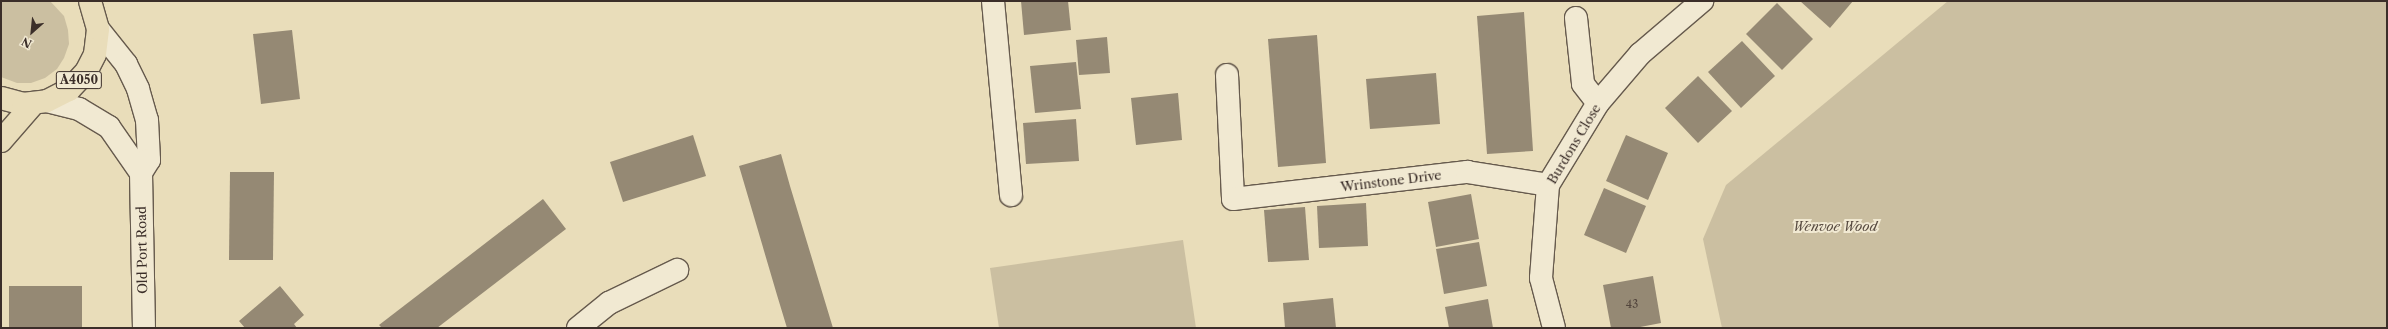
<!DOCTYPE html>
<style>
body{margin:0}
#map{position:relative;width:2388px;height:329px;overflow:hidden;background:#e9ddba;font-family:"Libre Caslon Text",serif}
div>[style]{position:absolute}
.green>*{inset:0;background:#cbbfa1}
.building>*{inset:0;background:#958974}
.roads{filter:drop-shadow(1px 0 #665a4d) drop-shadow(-1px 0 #665a4d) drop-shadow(0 1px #665a4d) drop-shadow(0 -1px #665a4d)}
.minor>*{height:22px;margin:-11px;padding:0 11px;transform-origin:11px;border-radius:11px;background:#f1e9d2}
.major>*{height:22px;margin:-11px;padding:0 11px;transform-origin:11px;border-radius:11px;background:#e9ddba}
span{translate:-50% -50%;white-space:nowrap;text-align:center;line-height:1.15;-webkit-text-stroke:4px #f1e9d2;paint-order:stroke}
.number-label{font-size:11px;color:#52453c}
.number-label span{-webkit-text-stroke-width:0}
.shield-label span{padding:1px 3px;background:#f1e9d2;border:1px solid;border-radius:3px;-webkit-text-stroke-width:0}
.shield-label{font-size:12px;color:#3b2e29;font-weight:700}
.street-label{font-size:13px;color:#3b2e29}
.park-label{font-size:13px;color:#584b41;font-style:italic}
.frame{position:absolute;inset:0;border:2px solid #3b2e29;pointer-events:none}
.north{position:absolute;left:12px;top:12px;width:40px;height:40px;-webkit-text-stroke:3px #f1e9d2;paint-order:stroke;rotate:207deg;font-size:11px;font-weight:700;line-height:16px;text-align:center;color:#3b2e29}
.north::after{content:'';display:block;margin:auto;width:14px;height:18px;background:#3b2e29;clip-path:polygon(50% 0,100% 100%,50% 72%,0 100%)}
</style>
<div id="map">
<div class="green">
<div style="clip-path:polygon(1px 1px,50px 1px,64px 16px,68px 30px,69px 44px,64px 58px,57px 69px,45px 78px,31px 83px,17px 83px,1px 77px)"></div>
<div style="clip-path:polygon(1948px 1px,2387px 1px,2387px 328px,1722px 328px,1703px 239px,1726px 185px)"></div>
<div style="clip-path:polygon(1183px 240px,1196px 328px,999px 328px,990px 268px)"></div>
</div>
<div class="building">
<div style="clip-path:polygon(1021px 1px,1068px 1px,1071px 30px,1024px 35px)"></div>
<div style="clip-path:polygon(1800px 1px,1853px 1px,1830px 28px)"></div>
<div style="clip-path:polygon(1777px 3px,1813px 39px,1782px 70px,1746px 34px)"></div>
<div style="clip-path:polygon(1524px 12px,1533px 151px,1487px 154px,1477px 16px)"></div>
<div style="clip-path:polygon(292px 30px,300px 99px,261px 104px,253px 34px)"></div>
<div style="clip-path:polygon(1317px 35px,1326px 163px,1278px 167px,1268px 39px)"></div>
<div style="clip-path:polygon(1107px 37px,1110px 73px,1079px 75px,1076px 40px)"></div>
<div style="clip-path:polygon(1742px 41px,1775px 76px,1741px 108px,1708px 72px)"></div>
<div style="clip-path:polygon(1076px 62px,1081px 109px,1035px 113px,1030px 66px)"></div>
<div style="clip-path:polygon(1436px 73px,1440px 124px,1370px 129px,1366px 79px)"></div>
<div style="clip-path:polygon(1698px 76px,1732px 111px,1698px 143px,1665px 108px)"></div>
<div style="clip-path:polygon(1178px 93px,1182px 140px,1136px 145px,1131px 98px)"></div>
<div style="clip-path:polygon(1076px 119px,1079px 161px,1026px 164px,1023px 123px)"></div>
<div style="clip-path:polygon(693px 135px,706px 176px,623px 202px,610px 162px)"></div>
<div style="clip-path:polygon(1626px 135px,1668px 153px,1648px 200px,1606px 181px)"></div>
<div style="clip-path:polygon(781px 154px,790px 186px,833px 328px,787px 328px,777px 295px,739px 166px)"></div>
<div style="clip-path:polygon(230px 172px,274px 172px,273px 260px,229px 260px)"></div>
<div style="clip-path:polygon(1604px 188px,1646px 206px,1626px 253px,1584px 235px)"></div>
<div style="clip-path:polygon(1471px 194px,1479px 239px,1436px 247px,1428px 202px)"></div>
<div style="clip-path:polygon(543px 199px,566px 229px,437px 328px,382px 328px,379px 325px)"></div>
<div style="clip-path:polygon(1366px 203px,1368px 246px,1319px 248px,1317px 206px)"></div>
<div style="clip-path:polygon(1305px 207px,1309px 260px,1268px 262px,1264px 210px)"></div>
<div style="clip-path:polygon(1479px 242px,1487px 286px,1444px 294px,1436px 249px)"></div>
<div style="clip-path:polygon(1653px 276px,1661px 323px,1635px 328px,1611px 328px,1603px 285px)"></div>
<div style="clip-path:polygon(9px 286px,82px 286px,82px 328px,9px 328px)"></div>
<div style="clip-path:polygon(280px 286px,304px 315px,294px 324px,297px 328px,245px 328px,239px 321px)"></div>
<div style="clip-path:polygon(1333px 298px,1336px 328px,1285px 328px,1283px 303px)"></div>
<div style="clip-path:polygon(1488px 299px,1493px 328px,1449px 328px,1445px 307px)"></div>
</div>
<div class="roads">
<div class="minor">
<div style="left:993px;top:1px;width:195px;rotate:84.7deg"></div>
<div style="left:1576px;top:18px;width:66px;rotate:83.9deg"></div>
<div style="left:1583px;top:84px;width:24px;rotate:52deg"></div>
<div style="left:98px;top:29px;width:45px;rotate:51.3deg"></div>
<div style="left:126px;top:64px;width:28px;rotate:64deg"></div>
<div style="left:138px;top:89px;width:32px;rotate:74deg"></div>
<div style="left:147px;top:120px;width:40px;rotate:87.1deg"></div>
<div style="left:149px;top:160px;width:15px;rotate:122deg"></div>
<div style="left:141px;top:173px;width:155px;rotate:88.9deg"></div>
<div style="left:1227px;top:75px;width:124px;rotate:87.2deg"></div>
<div style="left:1233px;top:199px;width:236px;rotate:-6.6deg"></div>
<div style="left:1467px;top:172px;width:82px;rotate:9.1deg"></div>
<div style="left:47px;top:101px;width:33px;rotate:14deg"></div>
<div style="left:79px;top:109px;width:35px;rotate:31deg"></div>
<div style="left:109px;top:127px;width:56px;rotate:55.2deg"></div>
<div style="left:578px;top:328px;width:40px;rotate:-39deg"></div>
<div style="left:609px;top:303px;width:76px;rotate:-25.9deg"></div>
<div style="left:1554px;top:328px;width:52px;rotate:-104.6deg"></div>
<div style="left:1541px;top:278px;width:93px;rotate:-85.7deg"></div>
<div style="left:1548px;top:185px;width:96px;rotate:-58.6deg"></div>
<div style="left:1598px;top:103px;width:65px;rotate:-49.4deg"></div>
<div style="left:1640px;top:54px;width:82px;rotate:-40.5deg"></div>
</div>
<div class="major">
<div style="left:1px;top:98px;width:23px;rotate:15deg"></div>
<div style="left:23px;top:104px;width:24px;rotate:-7deg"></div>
<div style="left:47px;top:101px;width:25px;rotate:-27deg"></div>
<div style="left:69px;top:90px;width:25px;rotate:-47deg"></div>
<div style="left:86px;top:72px;width:20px;rotate:-63deg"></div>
<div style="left:95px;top:54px;width:25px;rotate:-83deg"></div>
<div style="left:98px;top:29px;width:29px;rotate:-106deg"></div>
<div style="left:1px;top:141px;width:50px;rotate:-49deg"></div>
</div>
</div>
<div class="number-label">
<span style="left:1632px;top:304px">43</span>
</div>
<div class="shield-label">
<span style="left:79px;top:80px">A4050</span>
</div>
<div class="street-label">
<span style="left:1574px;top:144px;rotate:-59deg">Burdons Close</span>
<span style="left:1391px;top:181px;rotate:-7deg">Wrinstone Drive</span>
<span style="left:142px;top:250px;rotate:-91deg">Old Port Road</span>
</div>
<div class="park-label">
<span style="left:1835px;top:226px">Wenvoe Wood</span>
</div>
<div class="frame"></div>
<div class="north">N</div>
</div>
